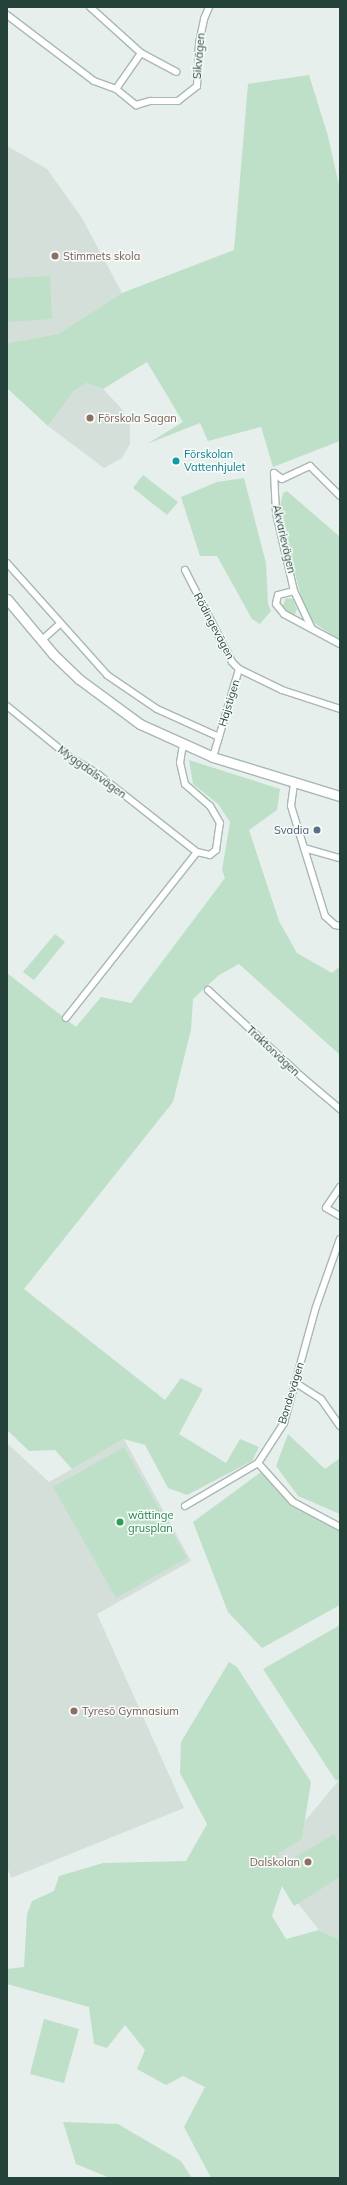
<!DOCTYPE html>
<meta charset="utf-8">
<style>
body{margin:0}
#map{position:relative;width:347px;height:2185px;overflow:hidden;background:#e6efeb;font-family:Mulish,sans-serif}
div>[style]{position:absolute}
.built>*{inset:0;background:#d4dfda}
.green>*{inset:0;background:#bfe0c8}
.roads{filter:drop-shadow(1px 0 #a8b8b2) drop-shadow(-1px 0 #a8b8b2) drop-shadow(0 1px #a8b8b2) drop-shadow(0 -1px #a8b8b2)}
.street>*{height:6px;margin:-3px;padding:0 3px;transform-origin:3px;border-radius:3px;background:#fff}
.secondary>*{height:9px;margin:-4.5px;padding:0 4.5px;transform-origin:4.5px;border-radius:4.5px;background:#fff}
.dots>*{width:11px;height:11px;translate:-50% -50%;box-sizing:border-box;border:2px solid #f7fbf9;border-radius:50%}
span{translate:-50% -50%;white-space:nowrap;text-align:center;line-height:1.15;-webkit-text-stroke:3px #f7fbf9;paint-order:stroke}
.street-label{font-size:11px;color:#24423a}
.education-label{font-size:11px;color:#785e54}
.left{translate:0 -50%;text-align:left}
.right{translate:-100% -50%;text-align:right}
.culture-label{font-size:11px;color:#0d838f}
.service-label{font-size:11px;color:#4e5e75}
.leisure-label{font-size:11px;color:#27864d}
.frame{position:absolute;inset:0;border:8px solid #24423a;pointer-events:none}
</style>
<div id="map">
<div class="built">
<div style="clip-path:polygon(7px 146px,47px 169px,82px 218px,122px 293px,58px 334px,7px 343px)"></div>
<div style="clip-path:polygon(87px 383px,103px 389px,122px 409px,130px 426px,130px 444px,122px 458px,104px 468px,48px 426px,74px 391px)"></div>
<div style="clip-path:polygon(124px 1439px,191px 1561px,97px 1614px,184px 1808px,11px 1878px,7px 1867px,7px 1443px,49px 1482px)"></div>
<div style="clip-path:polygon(340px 1779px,340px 1940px,319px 1930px,273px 1872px,278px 1853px,302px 1839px,305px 1821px)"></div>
</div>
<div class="green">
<div style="clip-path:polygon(309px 75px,328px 136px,340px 190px,340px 441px,273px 467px,261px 427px,208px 441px,200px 423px,147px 444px,183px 422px,147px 362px,103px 389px,87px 383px,74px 391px,48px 426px,7px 388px,7px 343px,58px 334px,122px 293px,234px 250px,248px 84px)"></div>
<div style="clip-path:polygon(50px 276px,52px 319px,7px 322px,7px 278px)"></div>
<div style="clip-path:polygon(143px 475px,178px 502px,167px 515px,133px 488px)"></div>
<div style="clip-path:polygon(244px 478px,266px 563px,268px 604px,271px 611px,260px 624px,252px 619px,217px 556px,200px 556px,181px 497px,217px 482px)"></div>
<div style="clip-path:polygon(287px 491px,340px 537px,340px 640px,311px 621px,304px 608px,279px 512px,283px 493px)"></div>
<div style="clip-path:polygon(286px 598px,293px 599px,297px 609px,294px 616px,286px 613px,282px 608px)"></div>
<div style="clip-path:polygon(189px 760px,280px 789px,277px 810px,249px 830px,279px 921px,297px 953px,332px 973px,340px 966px,340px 1055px,239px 964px,219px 975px,193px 999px,191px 1030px,173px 1102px,24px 1289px,165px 1400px,181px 1378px,203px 1389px,179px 1434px,226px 1463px,240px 1439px,259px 1447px,252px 1461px,187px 1495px,168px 1488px,145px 1445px,124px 1439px,72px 1469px,55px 1450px,29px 1451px,7px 1430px,7px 973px,76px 1027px,101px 997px,131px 1003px,225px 878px,222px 870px,230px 822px,218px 804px,193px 784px)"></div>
<div style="clip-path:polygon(55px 934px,65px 942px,34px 980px,23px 972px)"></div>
<div style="clip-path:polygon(288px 1434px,325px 1469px,340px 1458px,340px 1514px,298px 1496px,276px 1466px)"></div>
<div style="clip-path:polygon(124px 1447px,187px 1558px,116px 1598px,53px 1487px)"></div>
<div style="clip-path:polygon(261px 1472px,292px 1506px,340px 1531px,340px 1605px,262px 1648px,228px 1612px,193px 1522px)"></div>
<div style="clip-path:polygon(340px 1625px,340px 1779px,336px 1781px,263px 1669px)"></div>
<div style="clip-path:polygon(229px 1662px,237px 1667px,311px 1782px,302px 1839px,279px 1853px,281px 1866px,334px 1834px,340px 1845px,340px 1877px,294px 1906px,282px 1886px,272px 1916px,286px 1939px,319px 1930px,340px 1940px,340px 2178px,211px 2178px,184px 2127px,205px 2087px,183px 2076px,166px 2085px,137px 2069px,145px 2050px,125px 2025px,107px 2048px,94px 2044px,89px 2007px,7px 1984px,7px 1969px,24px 1967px,27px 1914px,32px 1901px,54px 1891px,59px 1876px,103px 1863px,186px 1861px,207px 1824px,180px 1773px,181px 1742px)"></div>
<div style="clip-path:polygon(44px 2019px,79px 2029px,64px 2083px,30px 2074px)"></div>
<div style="clip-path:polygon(63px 2122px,118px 2124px,181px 2161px,192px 2178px,110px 2178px,76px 2164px)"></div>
</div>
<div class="roads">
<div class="street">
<div style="left:90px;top:7px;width:69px;rotate:42deg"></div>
<div style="left:141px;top:53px;width:40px;rotate:28deg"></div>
<div style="left:7px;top:15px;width:109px;rotate:37.2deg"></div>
<div style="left:94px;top:81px;width:23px;rotate:20deg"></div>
<div style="left:116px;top:89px;width:26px;rotate:39deg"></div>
<div style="left:136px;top:105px;width:15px;rotate:-16deg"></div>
<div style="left:150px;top:101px;width:28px"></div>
<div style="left:178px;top:101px;width:24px;rotate:-38deg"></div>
<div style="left:197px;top:86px;width:43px;rotate:-87.3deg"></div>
<div style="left:199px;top:43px;width:25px;rotate:-78deg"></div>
<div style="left:204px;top:19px;width:13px;rotate:-67deg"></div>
<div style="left:116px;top:89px;width:44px;rotate:-55.2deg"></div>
<div style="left:274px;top:473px;width:40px;rotate:87.1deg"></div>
<div style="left:276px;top:513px;width:80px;rotate:77deg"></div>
<div style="left:274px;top:473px;width:10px;rotate:37deg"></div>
<div style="left:282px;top:479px;width:31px;rotate:-25deg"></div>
<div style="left:310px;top:466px;width:42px;rotate:45deg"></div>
<div style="left:7px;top:563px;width:150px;rotate:48.2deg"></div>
<div style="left:107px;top:675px;width:60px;rotate:34.2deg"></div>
<div style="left:157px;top:709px;width:68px;rotate:24.3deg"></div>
<div style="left:219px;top:737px;width:21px;rotate:107deg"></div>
<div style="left:185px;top:570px;width:103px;rotate:62.9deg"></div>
<div style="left:232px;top:662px;width:10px;rotate:45deg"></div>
<div style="left:239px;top:669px;width:48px;rotate:26deg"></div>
<div style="left:282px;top:690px;width:61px;rotate:18.1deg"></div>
<div style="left:312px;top:629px;width:42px;rotate:-115.3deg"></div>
<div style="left:294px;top:591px;width:16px;rotate:166deg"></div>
<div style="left:278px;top:595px;width:9px;rotate:103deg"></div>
<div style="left:276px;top:604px;width:13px;rotate:51deg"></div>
<div style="left:284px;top:614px;width:64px;rotate:28.2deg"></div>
<div style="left:42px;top:640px;width:25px;rotate:-42deg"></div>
<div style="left:7px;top:706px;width:77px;rotate:39.2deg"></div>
<div style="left:67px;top:755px;width:38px;rotate:32deg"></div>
<div style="left:99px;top:775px;width:125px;rotate:38.2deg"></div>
<div style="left:219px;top:737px;width:71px;rotate:-73.6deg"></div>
<div style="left:294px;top:784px;width:22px;rotate:98deg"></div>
<div style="left:291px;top:806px;width:115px;rotate:72.8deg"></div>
<div style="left:325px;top:916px;width:13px;rotate:42deg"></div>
<div style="left:335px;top:925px;width:5px;rotate:11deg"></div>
<div style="left:304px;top:848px;width:37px;rotate:16deg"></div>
<div style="left:208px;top:990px;width:128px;rotate:42.8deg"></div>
<div style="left:302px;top:1077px;width:50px;rotate:40.1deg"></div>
<div style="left:66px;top:1018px;width:211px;rotate:-51.7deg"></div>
<div style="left:197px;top:852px;width:13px;rotate:13deg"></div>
<div style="left:210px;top:855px;width:8px;rotate:-40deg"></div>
<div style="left:216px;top:850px;width:27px;rotate:-82deg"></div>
<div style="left:220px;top:823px;width:20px;rotate:-120deg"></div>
<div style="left:210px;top:806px;width:33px;rotate:-139deg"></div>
<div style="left:185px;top:784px;width:22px;rotate:-103deg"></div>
<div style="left:180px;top:763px;width:18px;rotate:-81deg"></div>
<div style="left:340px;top:1187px;width:25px;rotate:124deg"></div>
<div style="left:326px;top:1208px;width:16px;rotate:30deg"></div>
<div style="left:296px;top:1383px;width:30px;rotate:33deg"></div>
<div style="left:321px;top:1399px;width:33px;rotate:55deg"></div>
<div style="left:258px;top:1463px;width:52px;rotate:48.1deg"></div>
<div style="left:293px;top:1502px;width:53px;rotate:28deg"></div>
<div style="left:185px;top:1506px;width:85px;rotate:-30.5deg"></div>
<div style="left:258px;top:1463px;width:48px;rotate:-57deg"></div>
<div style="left:284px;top:1423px;width:120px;rotate:-74.6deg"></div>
<div style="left:316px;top:1307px;width:72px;rotate:-70.6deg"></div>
</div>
<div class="secondary">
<div style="left:7px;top:599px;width:72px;rotate:50.1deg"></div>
<div style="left:53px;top:654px;width:36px;rotate:44deg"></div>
<div style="left:79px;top:679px;width:76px;rotate:36.4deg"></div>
<div style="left:140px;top:724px;width:80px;rotate:24.3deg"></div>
<div style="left:213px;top:757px;width:133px;rotate:17.1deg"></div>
</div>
</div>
<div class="dots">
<div style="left:55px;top:256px;background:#8d6e63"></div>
<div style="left:90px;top:418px;background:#8d6e63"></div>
<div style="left:176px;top:461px;background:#0f9aa8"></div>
<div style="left:317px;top:830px;background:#5c6f8a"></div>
<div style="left:120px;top:1522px;background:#2e9e5b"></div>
<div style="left:74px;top:1711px;background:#8d6e63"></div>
<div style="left:308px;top:1862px;background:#8d6e63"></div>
</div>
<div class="street-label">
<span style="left:199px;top:56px;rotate:-85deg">Sikvägen</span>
<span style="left:284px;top:539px;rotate:77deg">Akvarievägen</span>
<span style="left:214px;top:626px;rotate:62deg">Rödingevägen</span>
<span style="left:229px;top:703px;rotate:-73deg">Hajstigen</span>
<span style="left:92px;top:772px;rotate:36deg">Myggdalsvägen</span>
<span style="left:273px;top:1051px;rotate:43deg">Traktorvägen</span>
<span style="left:291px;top:1393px;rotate:-73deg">Bondevägen</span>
</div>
<div class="education-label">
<span class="left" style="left:63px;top:256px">Stimmets skola</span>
<span class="left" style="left:98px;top:418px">Förskola Sagan</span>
<span class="left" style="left:82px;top:1711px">Tyresö Gymnasium</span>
<span class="right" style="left:300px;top:1862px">Dalskolan</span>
</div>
<div class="culture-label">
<span class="left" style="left:184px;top:461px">Förskolan<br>Vattenhjulet</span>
</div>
<div class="service-label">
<span class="right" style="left:309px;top:830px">Svadia</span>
</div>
<div class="leisure-label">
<span class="left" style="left:128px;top:1522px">wättinge<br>grusplan</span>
</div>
<div class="frame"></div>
</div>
